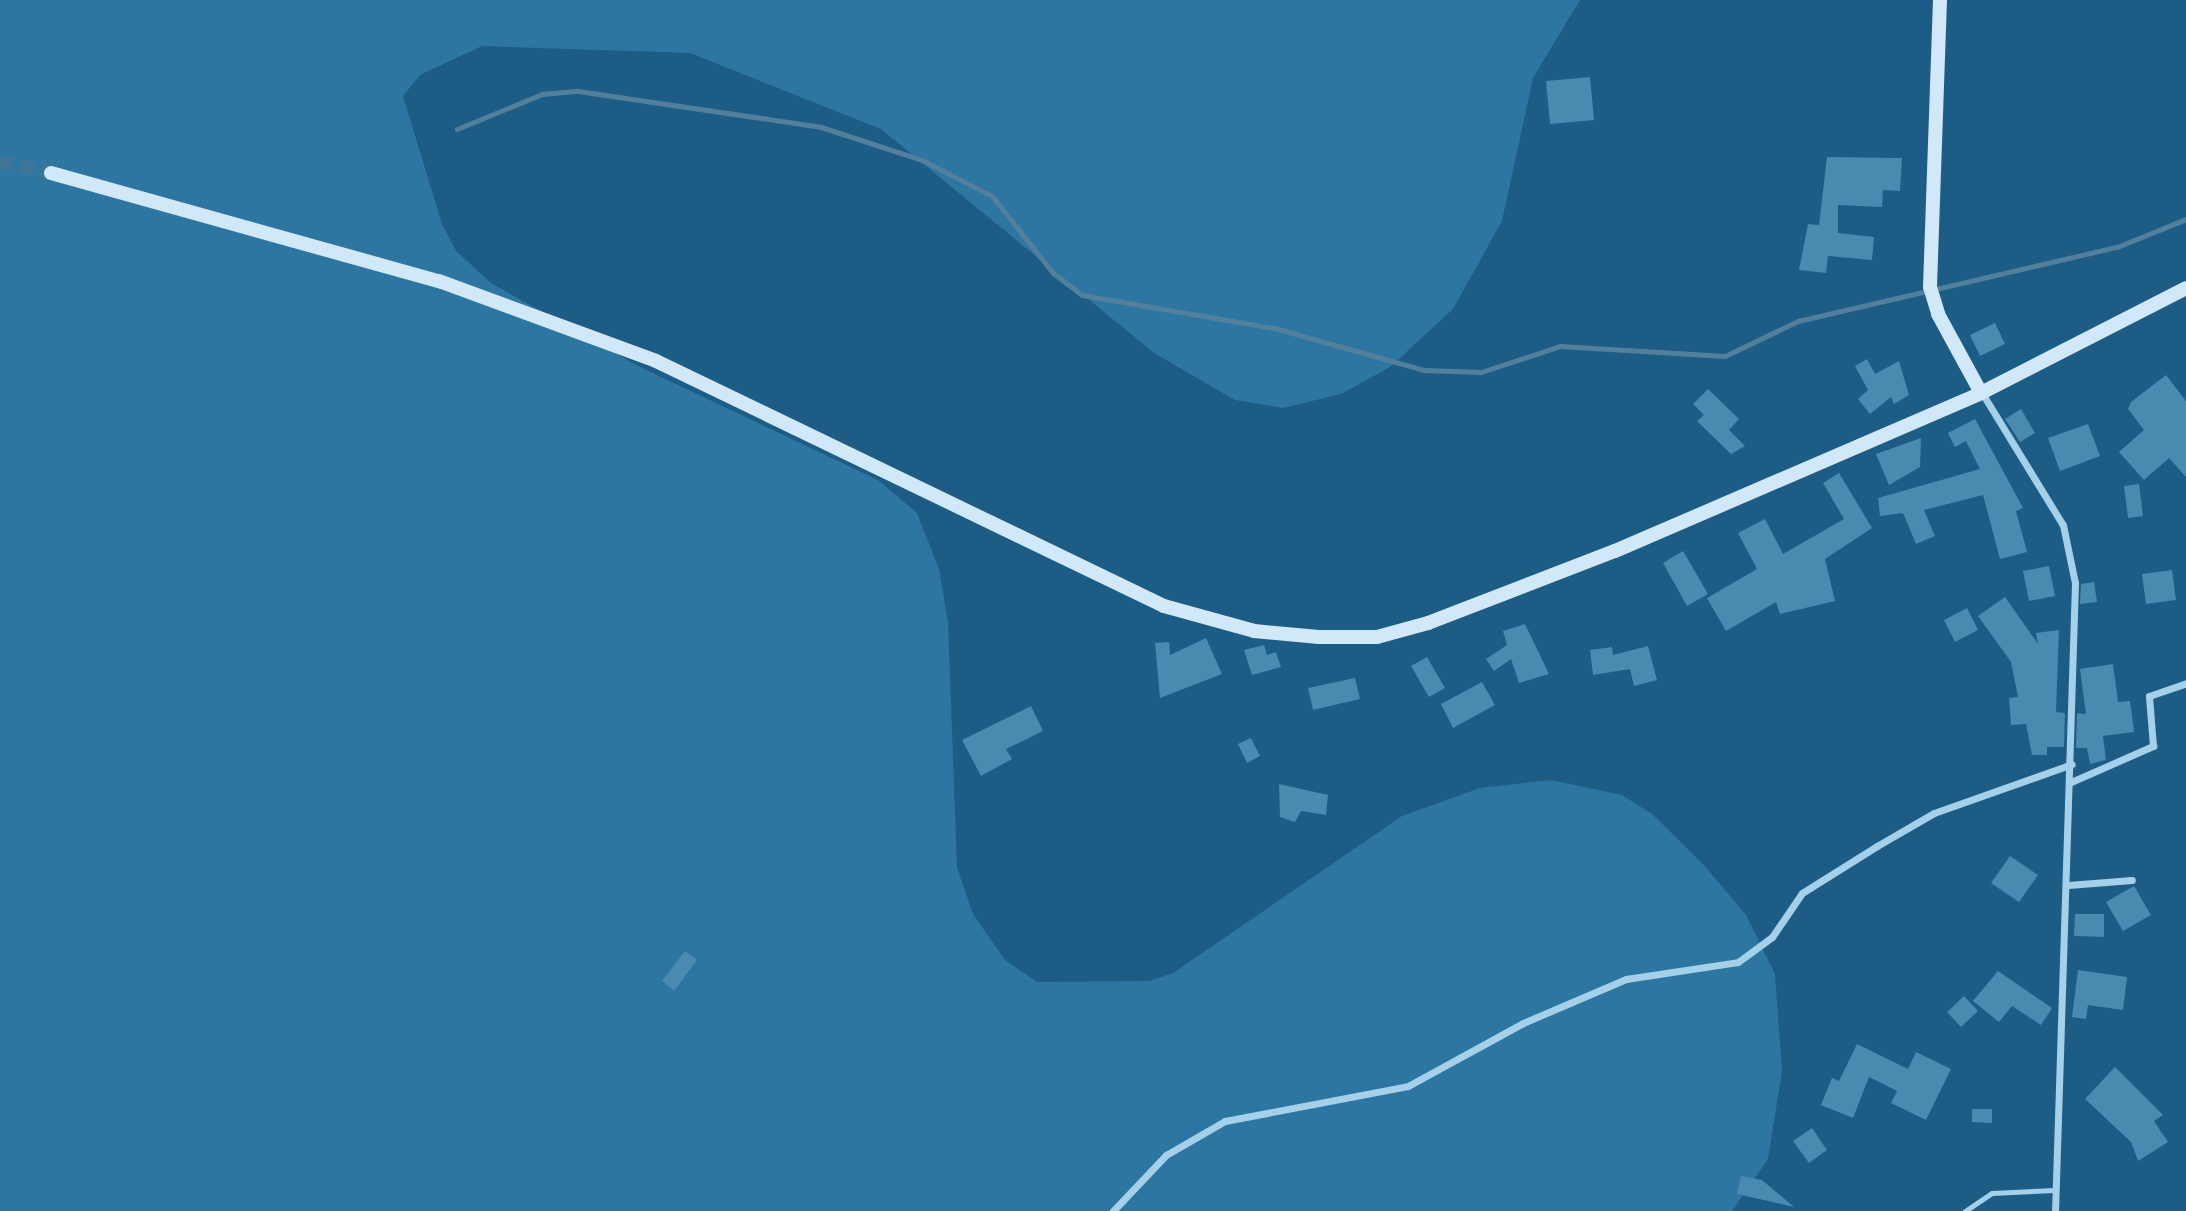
<!DOCTYPE html>
<style>
body{margin:0}
#map{position:relative;width:2186px;height:1211px;overflow:hidden;background:#1d5c85;font-family:Rubik,sans-serif}
div>[style]{position:absolute}
.green>*{inset:0;background:#2d76a2}
.stream>*{height:5px;margin:-2.5px;padding:0 2.5px;transform-origin:2.5px;border-radius:2.5px;background:#52809c}
.building>*{inset:0;background:#4a89b0}
.secondary-tunnel>*{height:14px;margin-top:-7px;transform-origin:0;background:repeating-linear-gradient(90deg,#3f7497 0 14px,transparent 0 21px)}
.lane>*{height:5px;margin:-2.5px;padding:0 2.5px;transform-origin:2.5px;border-radius:2.5px;background:#a5d0ea}
.street>*{height:7px;margin:-3.5px;padding:0 3.5px;transform-origin:3.5px;border-radius:3.5px;background:#a5d0ea}
.secondary>*{height:14px;margin:-7px;padding:0 7px;transform-origin:7px;border-radius:7px;background:#d0e8f8}
span{translate:-50% -50%;white-space:nowrap;text-align:center;line-height:1.15;-webkit-text-stroke:5px #1d5c85;paint-order:stroke}
</style>
<div id="map">
<div class="green">
<div style="clip-path:polygon(0 0,1580px 0,1533px 78px,1502px 221px,1453px 309px,1390px 367px,1341px 394px,1283px 408px,1235px 400px,1154px 353px,881px 129px,690px 53px,482px 46px,420px 75px,403px 96px,442px 224px,456px 251px,491px 283px,638px 366px,878px 480px,917px 513px,939px 569px,948px 622px,957px 868px,973px 914px,1005px 960px,1037px 982px,1149px 981px,1173px 973px,1402px 816px,1480px 788px,1551px 780px,1622px 795px,1652px 814px,1703px 864px,1746px 915px,1775px 974px,1782px 1071px,1768px 1159px,1732px 1211px,0 1211px)"></div>
</div>
<div class="stream">
<div style="left:457px;top:129px;width:92px;rotate:-22.4deg"></div>
<div style="left:542px;top:94px;width:36px;rotate:-5deg"></div>
<div style="left:578px;top:91px;width:246px;rotate:8.4deg"></div>
<div style="left:821px;top:127px;width:106px;rotate:18.1deg"></div>
<div style="left:922px;top:160px;width:79px;rotate:27.2deg"></div>
<div style="left:992px;top:196px;width:98px;rotate:51.6deg"></div>
<div style="left:1053px;top:273px;width:36px;rotate:37deg"></div>
<div style="left:1082px;top:295px;width:199px;rotate:9.8deg"></div>
<div style="left:1278px;top:329px;width:152px;rotate:15.7deg"></div>
<div style="left:1424px;top:370px;width:57px;rotate:2deg"></div>
<div style="left:1481px;top:372px;width:83px;rotate:-18.2deg"></div>
<div style="left:1560px;top:346px;width:165px;rotate:3.5deg"></div>
<div style="left:1725px;top:356px;width:81px;rotate:-25.6deg"></div>
<div style="left:1798px;top:321px;width:327px;rotate:-13.1deg"></div>
<div style="left:2117px;top:247px;width:74px;rotate:-22.1deg"></div>
</div>
<div class="building">
<div style="clip-path:polygon(1590px 77px,1594px 120px,1550px 124px,1546px 81px)"></div>
<div style="clip-path:polygon(1827px 157px,1902px 158px,1900px 191px,1883px 190px,1882px 207px,1838px 205px,1838px 233px,1874px 237px,1872px 260px,1828px 256px,1826px 273px,1799px 270px,1808px 224px,1819px 225px)"></div>
<div style="clip-path:polygon(1995px 323px,2005px 344px,1980px 356px,1970px 335px)"></div>
<div style="clip-path:polygon(1867px 359px,1875px 374px,1899px 361px,1909px 395px,1894px 404px,1891px 397px,1870px 414px,1858px 399px,1868px 390px,1855px 366px)"></div>
<div style="clip-path:polygon(2166px 375px,2186px 401px,2186px 477px,2169px 458px,2144px 480px,2119px 452px,2144px 430px,2128px 409px,2131px 402px)"></div>
<div style="clip-path:polygon(1708px 389px,1739px 419px,1729px 430px,1745px 446px,1731px 454px,1697px 421px,1704px 415px,1693px 404px)"></div>
<div style="clip-path:polygon(2021px 409px,2035px 433px,2020px 442px,2005px 419px)"></div>
<div style="clip-path:polygon(1975px 419px,2023px 508px,2016px 511px,2027px 552px,2000px 559px,1983px 495px,1924px 510px,1935px 536px,1916px 544px,1903px 513px,1880px 516px,1878px 498px,1980px 469px,1966px 441px,1955px 447px,1948px 433px)"></div>
<div style="clip-path:polygon(2088px 424px,2100px 456px,2060px 471px,2048px 438px)"></div>
<div style="clip-path:polygon(1921px 438px,1920px 467px,1889px 485px,1876px 454px)"></div>
<div style="clip-path:polygon(1839px 473px,1872px 528px,1825px 559px,1835px 601px,1780px 614px,1776px 602px,1726px 631px,1707px 598px,1757px 569px,1738px 533px,1765px 519px,1783px 554px,1844px 519px,1823px 483px)"></div>
<div style="clip-path:polygon(2139px 484px,2143px 516px,2128px 518px,2124px 486px)"></div>
<div style="clip-path:polygon(1683px 551px,1708px 594px,1687px 606px,1663px 563px)"></div>
<div style="clip-path:polygon(2049px 566px,2055px 596px,2029px 601px,2023px 571px)"></div>
<div style="clip-path:polygon(2172px 570px,2176px 600px,2146px 604px,2142px 574px)"></div>
<div style="clip-path:polygon(2094px 582px,2097px 602px,2080px 604px,2081px 584px)"></div>
<div style="clip-path:polygon(2005px 597px,2038px 644px,2036px 633px,2059px 630px,2056px 712px,2065px 713px,2064px 747px,2047px 747px,2047px 755px,2032px 755px,2026px 724px,2011px 725px,2009px 698px,2018px 697px,2011px 662px,1978px 616px)"></div>
<div style="clip-path:polygon(1967px 608px,1978px 630px,1955px 642px,1944px 620px)"></div>
<div style="clip-path:polygon(1525px 624px,1549px 674px,1519px 683px,1511px 659px,1494px 671px,1486px 659px,1507px 645px,1503px 631px)"></div>
<div style="clip-path:polygon(1206px 638px,1222px 674px,1160px 698px,1155px 643px,1169px 642px,1170px 655px)"></div>
<div style="clip-path:polygon(1264px 645px,1267px 655px,1276px 652px,1281px 667px,1252px 675px,1244px 650px)"></div>
<div style="clip-path:polygon(1648px 646px,1657px 680px,1634px 686px,1630px 669px,1593px 675px,1590px 650px,1612px 647px,1613px 655px)"></div>
<div style="clip-path:polygon(1427px 657px,1445px 688px,1429px 697px,1411px 666px)"></div>
<div style="clip-path:polygon(2113px 664px,2118px 702px,2130px 701px,2134px 732px,2103px 736px,2106px 760px,2090px 764px,2087px 748px,2076px 748px,2077px 713px,2086px 714px,2080px 669px)"></div>
<div style="clip-path:polygon(1355px 678px,1360px 699px,1313px 710px,1308px 688px)"></div>
<div style="clip-path:polygon(1482px 682px,1495px 705px,1453px 728px,1441px 704px)"></div>
<div style="clip-path:polygon(1031px 706px,1043px 731px,1006px 749px,1012px 759px,981px 776px,962px 740px)"></div>
<div style="clip-path:polygon(1251px 738px,1260px 756px,1247px 763px,1238px 744px)"></div>
<div style="clip-path:polygon(1279px 784px,1328px 795px,1326px 815px,1301px 811px,1295px 822px,1280px 817px)"></div>
<div style="clip-path:polygon(2010px 856px,2038px 875px,2019px 902px,1991px 883px)"></div>
<div style="clip-path:polygon(2134px 886px,2151px 915px,2123px 931px,2106px 902px)"></div>
<div style="clip-path:polygon(2075px 914px,2104px 914px,2104px 937px,2074px 936px)"></div>
<div style="clip-path:polygon(685px 951px,697px 960px,674px 991px,662px 981px)"></div>
<div style="clip-path:polygon(2078px 970px,2127px 977px,2123px 1010px,2088px 1005px,2086px 1019px,2072px 1017px)"></div>
<div style="clip-path:polygon(1998px 971px,2052px 1008px,2041px 1025px,2012px 1006px,1999px 1022px,1973px 1001px)"></div>
<div style="clip-path:polygon(1964px 996px,1978px 1011px,1961px 1027px,1947px 1012px)"></div>
<div style="clip-path:polygon(1857px 1044px,1908px 1069px,1916px 1052px,1951px 1069px,1926px 1120px,1891px 1103px,1897px 1091px,1869px 1077px,1853px 1118px,1821px 1105px,1832px 1078px,1839px 1081px)"></div>
<div style="clip-path:polygon(2115px 1067px,2163px 1115px,2154px 1121px,2168px 1142px,2138px 1161px,2131px 1142px,2085px 1099px)"></div>
<div style="clip-path:polygon(1972px 1109px,1992px 1109px,1992px 1123px,1972px 1122px)"></div>
<div style="clip-path:polygon(1812px 1128px,1827px 1150px,1809px 1163px,1793px 1141px)"></div>
<div style="clip-path:polygon(1741px 1176px,1762px 1180px,1794px 1207px,1737px 1194px)"></div>
</div>
<div class="secondary-tunnel">
<div style="left:0;top:161px;width:52px;rotate:13.2deg"></div>
</div>
<div class="lane">
<div style="left:1965px;top:1211px;width:32px;rotate:-34deg"></div>
<div style="left:1992px;top:1193px;width:62px;rotate:-2.8deg"></div>
</div>
<div class="street">
<div style="left:1982px;top:393px;width:155px;rotate:58.5deg"></div>
<div style="left:2063px;top:525px;width:59px;rotate:78.3deg"></div>
<div style="left:2075px;top:583px;width:628px;rotate:91.82deg"></div>
<div style="left:2071px;top:782px;width:90px;rotate:-23.7deg"></div>
<div style="left:2153px;top:746px;width:50px;rotate:-94.6deg"></div>
<div style="left:2149px;top:696px;width:39px;rotate:-19deg"></div>
<div style="left:2068px;top:885px;width:64px;rotate:-4.5deg"></div>
<div style="left:1113px;top:1211px;width:77px;rotate:-46.6deg"></div>
<div style="left:1166px;top:1155px;width:68px;rotate:-30deg"></div>
<div style="left:1225px;top:1121px;width:186px;rotate:-10.8deg"></div>
<div style="left:1408px;top:1086px;width:131px;rotate:-28.7deg"></div>
<div style="left:1523px;top:1023px;width:112px;rotate:-23.1deg"></div>
<div style="left:1626px;top:979px;width:113px;rotate:-8.6deg"></div>
<div style="left:1738px;top:962px;width:42px;rotate:-36.3deg"></div>
<div style="left:1772px;top:937px;width:53px;rotate:-55.7deg"></div>
<div style="left:1802px;top:893px;width:89px;rotate:-32.1deg"></div>
<div style="left:1877px;top:846px;width:66px;rotate:-30.1deg"></div>
<div style="left:1934px;top:813px;width:146px;rotate:-19.5deg"></div>
</div>
<div class="secondary">
<div style="left:1940px;top:0;width:287px;rotate:92deg"></div>
<div style="left:1930px;top:287px;width:28px;rotate:73deg"></div>
<div style="left:1938px;top:314px;width:90px;rotate:61.4deg"></div>
<div style="left:51px;top:173px;width:403px;rotate:15.6deg"></div>
<div style="left:439px;top:281px;width:231px;rotate:20.2deg"></div>
<div style="left:656px;top:361px;width:564px;rotate:25.75deg"></div>
<div style="left:1164px;top:606px;width:93px;rotate:15.5deg"></div>
<div style="left:1254px;top:631px;width:65px;rotate:5.3deg"></div>
<div style="left:1319px;top:637px;width:58px"></div>
<div style="left:1377px;top:637px;width:53px;rotate:-15.4deg"></div>
<div style="left:1428px;top:623px;width:200px;rotate:-21.1deg"></div>
<div style="left:1615px;top:551px;width:399px;rotate:-23.3deg"></div>
<div style="left:1981px;top:393px;width:230px;rotate:-27.1deg"></div>
</div>
</div>
